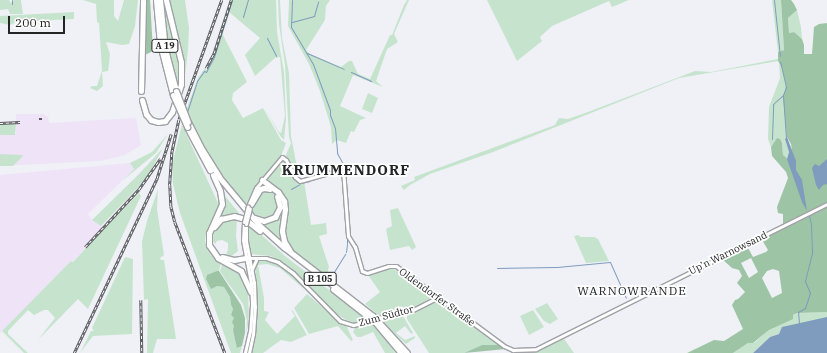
<!DOCTYPE html>
<meta charset="utf-8">
<style>
body{margin:0}
#map{position:relative;width:827px;height:353px;overflow:hidden;background:#eff1f7;font-family:"IBM Plex Serif",serif}
div>[style]{position:absolute}
.industrial>*{inset:0;background:#eee3f7}
.green>*{inset:0;background:#c6e4cd}
.forest>*{inset:0;background:#9ec4a6}
.water>*{inset:0;background:#7f9bbd}
.stream>*{height:1px;margin:-0.5px;padding:0 0.5px;transform-origin:0.5px;border-radius:0.5px;background:#7f9bbd}
.roads{filter:drop-shadow(1px 0 #a0a1a7) drop-shadow(-1px 0 #a0a1a7) drop-shadow(0 1px #a0a1a7) drop-shadow(0 -1px #a0a1a7)}
.secondary>*{height:3px;margin:-1.5px;padding:0 1.5px;transform-origin:1.5px;border-radius:1.5px;background:#fff}
.highway>*{height:5px;margin:-2.5px;padding:0 2.5px;transform-origin:2.5px;border-radius:2.5px;background:#fff}
.rail>*{height:2.5px;margin-top:-1.25px;transform-origin:0;background:repeating-linear-gradient(90deg,#fff 0 3px,#595b5e 0 6px);box-sizing:border-box;border-block:1px solid #595b5e}
.bridges{filter:drop-shadow(1px 0 #a0a1a7) drop-shadow(-1px 0 #a0a1a7) drop-shadow(0 1px #a0a1a7) drop-shadow(0 -1px #a0a1a7)}
.secondary-bridge>*{height:3px;margin:-1.5px;padding:0 1.5px;transform-origin:1.5px;border-radius:1.5px;background:#fff}
.highway-bridge>*{height:5px;margin:-2.5px;padding:0 2.5px;transform-origin:2.5px;border-radius:2.5px;background:#fff}
span{translate:-50% -50%;white-space:nowrap;text-align:center;line-height:1.15;-webkit-text-stroke:3.5px #fff;paint-order:stroke}
.shield-label span{padding:1px 3px;background:#fff;border:1px solid;border-radius:3px;-webkit-text-stroke-width:0}
.shield-label{font-size:9px;color:#232426;font-weight:700}
.street-label{font-size:10px;color:#232426}
.quarter-label{font-size:12px;color:#232426;letter-spacing:1px}
.district-label{font-size:14px;color:#232426;font-weight:700;letter-spacing:1px}
.scale{position:absolute;left:8px;top:16px;width:57px;height:18px;box-sizing:border-box;border:2px solid #232426;border-top:0;padding-left:5px;font-size:12px;line-height:14px;white-space:nowrap;color:#232426;-webkit-text-stroke:3px #fff;paint-order:stroke}
</style>
<div id="map">
<div class="industrial">
<div style="clip-path:polygon(16px 114px,45px 114px,45px 116px,48px 116px,49px 123px,136px 118px,141px 145px,125px 155px,100px 161px,0 166px,0 135px,16px 134px)"></div>
<div style="clip-path:polygon(130px 163px,134px 169px,88px 214px,92px 220px,104px 228px,86px 248px,72px 262px,71px 261px,0 333px,0 175px)"></div>
</div>
<div class="green">
<div style="clip-path:polygon(0 0,9px 0,11px 3px,14px 0,21px 0,23px 14px,10px 14px,8px 9px,0 10px)"></div>
<div style="clip-path:polygon(83px 0,114px 0,114px 16px,118px 21px,124px 0,138px 0,135px 26px,129px 44px,122px 45px,106px 42px,110px 54px,109px 64px,108px 71px,102px 72px,103px 86px,97px 91px,90px 88px,92px 86px,97px 86px,102px 71px,99px 23px,97px 22px,96px 4px)"></div>
<div style="clip-path:polygon(162px 0,185px 0,189px 28px,188px 50px,185px 76px,180px 96px,168px 49px)"></div>
<div style="clip-path:polygon(231px 0,276px 0,277px 32px,284px 72px,286px 119px,284px 140px,281px 137px,264px 107px,279px 132px,281px 133px,285px 116px,280px 57px,275px 58px,255px 76px,245px 55px,260px 38px,229px 12px,222px 33px,247px 82px,233px 93px,232px 100px,243px 118px,263px 108px,281px 140px,286px 143px,280px 159px,258px 183px,245px 206px,223px 180px,207px 154px,186px 111px,198px 78px,205px 68px,206px 70px,213px 57px)"></div>
<div style="clip-path:polygon(278px 0,280px 0,282px 38px,289px 73px,291px 136px,299px 178px,285px 157px,291px 143px,289px 137px,285px 65px,279px 24px)"></div>
<div style="clip-path:polygon(289px 0,330px 0,326px 6px,325px 20px,306px 50px,310px 54px,341px 67px,349px 61px,352px 61px,358px 74px,370px 79px,390px 35px,392px 35px,404px 5px,407px 0,409px 0,394px 34px,398px 42px,387px 49px,376px 81px,383px 87px,353px 75px,340px 106px,366px 118px,360px 120px,354px 132px,351px 131px,346px 143px,337px 140px,332px 144px,331px 127px,320px 91px,309px 64px,288px 26px)"></div>
<div style="clip-path:polygon(487px 0,629px 0,612px 7px,609px 1px,552px 26px,540px 37px,542px 41px,517px 61px)"></div>
<div style="clip-path:polygon(772px 0,781px 0,784px 50px,778px 52px)"></div>
<div style="clip-path:polygon(797px 10px,801px 27px,802px 39px,794px 32px,789px 33px,788px 18px)"></div>
<div style="clip-path:polygon(74px 12px,74px 19px,16px 22px,10px 25px,0 23px,0 16px)"></div>
<div style="clip-path:polygon(778px 59px,778px 61px,679px 78px,493px 152px,430px 174px,410px 185px,404px 190px,401px 186px,415px 180px,414px 177px,555px 125px,559px 118px,568px 119px,588px 112px,695px 71px,711px 72px)"></div>
<div style="clip-path:polygon(779px 64px,782px 67px,786px 85px,784px 93px,787px 137px,785px 139px,789px 152px,787px 159px,788px 162px,783px 155px,782px 143px,777px 138px,771px 147px,768px 139px,769px 107px,780px 78px)"></div>
<div style="clip-path:polygon(368px 93px,378px 98px,372px 113px,362px 109px)"></div>
<div style="clip-path:polygon(16px 123px,15px 135px,0 135px,0 125px)"></div>
<div style="clip-path:polygon(182px 125px,219px 205px,206px 233px,205px 241px,211px 255px,221px 263px,219px 271px,217px 271px,206px 281px,217px 286px,224px 287px,230px 297px,231px 305px,233px 309px,231px 315px,234px 318px,238px 348px,242px 346px,240px 353px,231px 353px,180px 213px,173px 184px,172px 164px)"></div>
<div style="clip-path:polygon(168px 134px,156px 153px,122px 181px,134px 169px,130px 163px,152px 152px)"></div>
<div style="clip-path:polygon(163px 148px,148px 176px,132px 194px,101px 226px,92px 220px,139px 174px)"></div>
<div style="clip-path:polygon(0 154px,22px 155px,23px 156px,13px 166px,0 166px)"></div>
<div style="clip-path:polygon(284px 159px,291px 168px,297px 180px,304px 181px,311px 225px,326px 223px,327px 234px,319px 236px,329px 267px,328px 269px,329px 277px,327px 278px,293px 252px,284px 239px,283px 229px,286px 211px,284px 199px,281px 193px,267px 180px,283px 161px,286px 162px)"></div>
<div style="clip-path:polygon(266px 184px,279px 194px,283px 202px,281px 231px,286px 247px,259px 222px,272px 221px,278px 215px,282px 208px,279px 195px)"></div>
<div style="clip-path:polygon(158px 189px,157px 209px,164px 255px,160px 258px,161px 260px,164px 260px,176px 339px,157px 339px,153px 353px,147px 353px,148px 299px,144px 300px,142px 241px,147px 221px)"></div>
<div style="clip-path:polygon(261px 190px,269px 190px,276px 195px,279px 203px,272px 218px,260px 220px,250px 213px,251px 206px)"></div>
<div style="clip-path:polygon(222px 192px,242px 217px,229px 215px,217px 222px,211px 232px,211px 245px,216px 253px,223px 259px,230px 261px,243px 261px,231px 262px,222px 259px,215px 254px,210px 245px,209px 237px,211px 230px,222px 208px)"></div>
<div style="clip-path:polygon(139px 193px,141px 196px,88px 309px,78px 299px,38px 340px,55px 318px,48px 310px,44px 310px,34px 315px,28px 310px,8px 331px,8px 334px,28px 353px,24px 353px,2px 331px,71px 261px,73px 262px,86px 248px)"></div>
<div style="clip-path:polygon(398px 208px,416px 247px,412px 250px,409px 246px,390px 250px,386px 229px,392px 226px,390px 210px)"></div>
<div style="clip-path:polygon(231px 218px,237px 220px,236px 236px,238px 251px,229px 258px,226px 256px,228px 249px,228px 243px,222px 240px,217px 241px,215px 244px,212px 240px,216px 227px,225px 219px)"></div>
<div style="clip-path:polygon(248px 223px,285px 256px,368px 320px,355px 323px,346px 320px,334px 312px,287px 266px,271px 256px,250px 254px,247px 235px)"></div>
<div style="clip-path:polygon(579px 235px,580px 237px,594px 237px,598px 239px,609px 261px,586px 263px,574px 236px)"></div>
<div style="clip-path:polygon(125px 257px,133px 259px,132px 334px,93px 336px,80px 353px,91px 331px,94px 331px,92px 328px)"></div>
<div style="clip-path:polygon(260px 260px,272px 262px,282px 266px,291px 273px,304px 289px,280px 268px,267px 264px,258px 265px,264px 298px,264px 311px,269px 312px,265px 320px,277px 334px,295px 316px,291px 310px,293px 311px,307px 335px,291px 342px,281px 340px,263px 353px,250px 353px,257px 312px,255px 264px)"></div>
<div style="clip-path:polygon(223px 262px,241px 273px,248px 290px,249px 321px,246px 334px,247px 321px,243px 304px,221px 273px,220px 271px)"></div>
<div style="clip-path:polygon(391px 267px,434px 297px,434px 298px,409px 310px,389px 312px,378px 315px,365px 304px,380px 292px,368px 275px)"></div>
<div style="clip-path:polygon(307px 294px,338px 321px,346px 325px,353px 340px,351px 341px,338px 326px,309px 334px,294px 308px)"></div>
<div style="clip-path:polygon(437px 300px,438px 301px,499px 345px,482px 345px,464px 353px,429px 353px,407px 319px,407px 316px)"></div>
<div style="clip-path:polygon(547px 303px,558px 319px,550px 324px,544px 321px,535px 309px)"></div>
<div style="clip-path:polygon(533px 310px,544px 327px,529px 335px,520px 316px)"></div>
<div style="clip-path:polygon(827px 312px,827px 323px,786px 331px,784px 327px,783px 327px,779px 334px,770px 337px,753px 353px,733px 353px,748px 343px,754px 343px,769px 330px,797px 313px)"></div>
<div style="clip-path:polygon(394px 315px,403px 316px,413px 333px,411px 334px,405px 326px,396px 333px,405px 340px,415px 336px,415px 338px,406px 344px,379px 319px)"></div>
<div style="clip-path:polygon(372px 323px,384px 336px,395px 353px,385px 353px,373px 332px,361px 337px,357px 337px,353px 332px,355px 328px)"></div>
<div style="clip-path:polygon(561px 338px,565px 340px,574px 353px,528px 353px)"></div>
</div>
<div class="forest">
<div style="clip-path:polygon(145px 0,150px 0,153px 51px,143px 56px)"></div>
<div style="clip-path:polygon(781px 0,791px 0,794px 4px,797px 10px,788px 18px,789px 33px,794px 32px,802px 39px,804px 45px,804px 54px,812px 54px,814px 27px,819px 24px,827px 23px,827px 202px,783px 224px,783px 214px,778px 213px,777px 207px,788px 178px,786px 172px,772px 156px,771px 147px,777px 138px,780px 139px,782px 143px,783px 155px,791px 162px,793px 157px,791px 144px,787px 137px,783px 98px,786px 85px,782px 68px,778px 61px,778px 52px,784px 50px)"></div>
<div style="clip-path:polygon(evenodd,827px 205px,827px 312px,797px 313px,793px 315px,793px 319px,769px 330px,753px 343px,748px 343px,733px 353px,687px 353px,714px 340px,724px 341px,743px 329px,732px 305px,735px 300px,738px 299px,745px 292px,737px 283px,742px 276px,739px 270px,732px 268px,721px 258px,747px 246px,753px 257px,766px 252px,768px 250px,761px 238px,827px 205px,751px 258px,758px 272px,749px 278px,741px 263px,751px 258px,827px 205px,773px 269px,779px 271px,782px 293px,772px 298px,762px 278px,767px 271px,773px 269px)"></div>
<div style="clip-path:polygon(217px 271px,219px 271px,241px 305px,245px 318px,245px 333px,242px 346px,237px 348px,233px 330px,234px 326px,232px 322px,234px 318px,231px 315px,233px 309px,231px 305px,230px 297px,224px 287px,217px 286px,211px 289px,206px 279px,207px 275px)"></div>
<div style="clip-path:polygon(482px 345px,499px 345px,506px 349px,464px 353px)"></div>
</div>
<div class="water">
<div style="clip-path:polygon(787px 137px,796px 161px,796px 170px,802px 180px,807px 211px,802px 202px,787px 159px,789px 152px,785px 139px)"></div>
<div style="clip-path:polygon(827px 159px,827px 184px,823px 185px,819px 190px,816px 185px,812px 168px,815px 164px,819px 166px)"></div>
<div style="clip-path:polygon(827px 317px,827px 353px,753px 353px,770px 337px,779px 334px,782px 327px)"></div>
</div>
<div class="stream">
<div style="left:12px;top:0;width:4px;rotate:90deg"></div>
<div style="left:292px;top:0;width:27px;rotate:92deg"></div>
<div style="left:291px;top:27px;width:43px;rotate:59.3deg"></div>
<div style="left:313px;top:64px;width:49px;rotate:69.7deg"></div>
<div style="left:330px;top:110px;width:5px;rotate:90deg"></div>
<div style="left:330px;top:115px;width:14px;rotate:69deg"></div>
<div style="left:335px;top:128px;width:25px;rotate:85deg"></div>
<div style="left:337px;top:153px;width:13px;rotate:61deg"></div>
<div style="left:774px;top:0;width:56px;rotate:83.9deg"></div>
<div style="left:243px;top:17px;width:18px;rotate:-74deg"></div>
<div style="left:292px;top:22px;width:23px;rotate:-15deg"></div>
<div style="left:314px;top:16px;width:15px;rotate:-74deg"></div>
<div style="left:267px;top:38px;width:20px;rotate:63deg"></div>
<div style="left:307px;top:53px;width:40px;rotate:23.4deg"></div>
<div style="left:351px;top:72px;width:22px;rotate:24deg"></div>
<div style="left:783px;top:95px;width:43px;rotate:86deg"></div>
<div style="left:187px;top:112px;width:33px;rotate:-72deg"></div>
<div style="left:197px;top:81px;width:12px;rotate:-55deg"></div>
<div style="left:204px;top:71px;width:2px;rotate:27deg"></div>
<div style="left:206px;top:72px;width:17px;rotate:-62deg"></div>
<div style="left:214px;top:57px;width:60px;rotate:-72.5deg"></div>
<div style="left:772px;top:139px;width:35px;rotate:-88deg"></div>
<div style="left:773px;top:104px;width:13px;rotate:-42deg"></div>
<div style="left:783px;top:95px;width:9px;rotate:-69deg"></div>
<div style="left:786px;top:87px;width:26px;rotate:-103deg"></div>
<div style="left:322px;top:177px;width:11px;rotate:-22deg"></div>
<div style="left:312px;top:180px;width:6px;rotate:-18deg"></div>
<div style="left:301px;top:183px;width:9px;rotate:-13deg"></div>
<div style="left:291px;top:189px;width:10px;rotate:-29deg"></div>
<div style="left:346px;top:234px;width:1px;rotate:90deg"></div>
<div style="left:347px;top:238px;width:5px;rotate:90deg"></div>
<div style="left:346px;top:252px;width:8px;rotate:-83deg"></div>
<div style="left:497px;top:268px;width:60px;rotate:-1deg"></div>
<div style="left:557px;top:267px;width:53px;rotate:-5.4deg"></div>
<div style="left:610px;top:262px;width:39px;rotate:66deg"></div>
<div style="left:332px;top:275px;width:25px;rotate:-58deg"></div>
<div style="left:799px;top:323px;width:11px;rotate:-95deg"></div>
<div style="left:798px;top:312px;width:8px;rotate:-30deg"></div>
<div style="left:805px;top:308px;width:16px;rotate:-72deg"></div>
<div style="left:810px;top:293px;width:13px;rotate:-113deg"></div>
<div style="left:805px;top:281px;width:30px;rotate:-76deg"></div>
<div style="left:812px;top:252px;width:28px;rotate:-92deg"></div>
<div style="left:811px;top:224px;width:9px;rotate:-103deg"></div>
</div>
<div class="roads">
<div class="secondary">
<div style="left:248px;top:206px;width:20px;rotate:-66deg"></div>
<div style="left:256px;top:188px;width:40px;rotate:-50deg"></div>
<div style="left:282px;top:157px;width:5px;rotate:37deg"></div>
<div style="left:286px;top:160px;width:19px;rotate:62deg"></div>
<div style="left:295px;top:177px;width:6px;rotate:39deg"></div>
<div style="left:300px;top:181px;width:45px;rotate:-15.6deg"></div>
<div style="left:343px;top:169px;width:67px;rotate:85.7deg"></div>
<div style="left:348px;top:236px;width:13px;rotate:58deg"></div>
<div style="left:355px;top:247px;width:25px;rotate:74deg"></div>
<div style="left:362px;top:271px;width:5px;rotate:22deg"></div>
<div style="left:367px;top:273px;width:22px;rotate:-18deg"></div>
<div style="left:388px;top:266px;width:8px"></div>
<div style="left:396px;top:266px;width:134px;rotate:36.5deg"></div>
<div style="left:504px;top:346px;width:10px;rotate:24deg"></div>
<div style="left:513px;top:350px;width:23px;rotate:-2deg"></div>
<div style="left:536px;top:349px;width:325px;rotate:-26.5deg"></div>
<div style="left:244px;top:222px;width:18px;rotate:93deg"></div>
<div style="left:243px;top:240px;width:44px;rotate:79.5deg"></div>
<div style="left:251px;top:283px;width:22px;rotate:87deg"></div>
<div style="left:252px;top:305px;width:26px;rotate:94deg"></div>
<div style="left:250px;top:331px;width:23px;rotate:103deg"></div>
<div style="left:246px;top:224px;width:17px;rotate:90deg"></div>
<div style="left:246px;top:241px;width:43px;rotate:79.2deg"></div>
<div style="left:254px;top:283px;width:23px;rotate:88deg"></div>
<div style="left:255px;top:306px;width:28px;rotate:94deg"></div>
<div style="left:253px;top:334px;width:19px;rotate:102deg"></div>
<div style="left:245px;top:258px;width:21px"></div>
<div style="left:266px;top:258px;width:13px;rotate:18deg"></div>
<div style="left:278px;top:262px;width:19px;rotate:36deg"></div>
<div style="left:293px;top:273px;width:67px;rotate:45.6deg"></div>
<div style="left:340px;top:321px;width:14px;rotate:17deg"></div>
<div style="left:353px;top:325px;width:14px;rotate:-12deg"></div>
<div style="left:252px;top:269px;width:10px;rotate:-66deg"></div>
<div style="left:380px;top:317px;width:32px;rotate:-11deg"></div>
<div style="left:411px;top:311px;width:30px;rotate:-27deg"></div>
</div>
<div class="highway">
<div style="left:156px;top:0;width:44px;rotate:84.8deg"></div>
<div style="left:160px;top:44px;width:53px;rotate:75.7deg"></div>
<div style="left:160px;top:0;width:49px;rotate:84.2deg"></div>
<div style="left:165px;top:49px;width:43px;rotate:75.3deg"></div>
<div style="left:141px;top:91px;width:91px;rotate:-88.7deg"></div>
<div style="left:142px;top:100px;width:15px;rotate:74deg"></div>
<div style="left:146px;top:114px;width:8px;rotate:50deg"></div>
<div style="left:151px;top:120px;width:7px;rotate:16deg"></div>
<div style="left:158px;top:122px;width:7px;rotate:-8deg"></div>
<div style="left:165px;top:121px;width:11px;rotate:-52deg"></div>
<div style="left:172px;top:112px;width:29px;rotate:-72deg"></div>
<div style="left:181px;top:84px;width:22px;rotate:-90deg"></div>
<div style="left:181px;top:62px;width:64px;rotate:-103.6deg"></div>
<div style="left:188px;top:122px;width:27px;rotate:63deg"></div>
<div style="left:200px;top:146px;width:36px;rotate:58deg"></div>
<div style="left:219px;top:177px;width:61px;rotate:50.3deg"></div>
<div style="left:258px;top:224px;width:36px;rotate:42deg"></div>
<div style="left:285px;top:248px;width:111px;rotate:37.7deg"></div>
<div style="left:373px;top:316px;width:50px;rotate:47.4deg"></div>
<div style="left:187px;top:127px;width:49px;rotate:61.9deg"></div>
<div style="left:213px;top:175px;width:17px;rotate:66deg"></div>
<div style="left:220px;top:191px;width:13px;rotate:81deg"></div>
<div style="left:222px;top:204px;width:32px;rotate:114deg"></div>
<div style="left:209px;top:233px;width:12px;rotate:90deg"></div>
<div style="left:209px;top:245px;width:16px;rotate:55deg"></div>
<div style="left:218px;top:258px;width:26px;rotate:29deg"></div>
<div style="left:241px;top:271px;width:23px;rotate:65deg"></div>
<div style="left:262px;top:180px;width:20px;rotate:37deg"></div>
<div style="left:278px;top:192px;width:11px;rotate:56deg"></div>
<div style="left:284px;top:201px;width:8px;rotate:83deg"></div>
<div style="left:285px;top:209px;width:22px;rotate:98deg"></div>
<div style="left:282px;top:231px;width:10px;rotate:79deg"></div>
<div style="left:284px;top:241px;width:12px;rotate:59deg"></div>
<div style="left:251px;top:204px;width:17px;rotate:-59deg"></div>
<div style="left:260px;top:189px;width:4px;rotate:-14deg"></div>
<div style="left:264px;top:188px;width:6px;rotate:9deg"></div>
<div style="left:254px;top:218px;width:10px;rotate:17deg"></div>
<div style="left:264px;top:221px;width:12px;rotate:-20deg"></div>
<div style="left:275px;top:217px;width:11px;rotate:-63deg"></div>
<div style="left:280px;top:207px;width:11px;rotate:-105deg"></div>
<div style="left:214px;top:227px;width:11px;rotate:-49deg"></div>
<div style="left:221px;top:219px;width:13px;rotate:-13deg"></div>
<div style="left:234px;top:216px;width:11px;rotate:15deg"></div>
<div style="left:245px;top:219px;width:19px;rotate:39deg"></div>
<div style="left:222px;top:257px;width:12px;rotate:14deg"></div>
<div style="left:234px;top:260px;width:11px;rotate:-10deg"></div>
<div style="left:333px;top:289px;width:53px;rotate:38.2deg"></div>
<div style="left:375px;top:322px;width:40px;rotate:50deg"></div>
</div>
</div>
<div class="rail">
<div style="left:222px;top:0;width:127px;rotate:109.7deg"></div>
<div style="left:179px;top:120px;width:35px;rotate:102deg"></div>
<div style="left:172px;top:154px;width:31px;rotate:94deg"></div>
<div style="left:170px;top:185px;width:21px;rotate:87deg"></div>
<div style="left:171px;top:206px;width:16px;rotate:76deg"></div>
<div style="left:175px;top:222px;width:140px;rotate:69.1deg"></div>
<div style="left:206px;top:68px;width:17px;rotate:-62deg"></div>
<div style="left:214px;top:53px;width:56px;rotate:-72.2deg"></div>
<div style="left:39px;top:119px;width:3px"></div>
<div style="left:0;top:123px;width:20px;rotate:-3deg"></div>
<div style="left:85px;top:247px;width:79px;rotate:-47deg"></div>
<div style="left:139px;top:189px;width:37px;rotate:-55deg"></div>
<div style="left:141px;top:300px;width:53px;rotate:88.9deg"></div>
<div style="left:74px;top:353px;width:194px;rotate:-64.6deg"></div>
<div style="left:157px;top:178px;width:46px;rotate:-72.3deg"></div>
</div>
<div class="bridges">
<div class="secondary-bridge">
<div style="left:244px;top:222px;width:16px;rotate:-76deg"></div>
<div style="left:246px;top:224px;width:16px;rotate:-76deg"></div>
<div style="left:367px;top:322px;width:14px;rotate:-21deg"></div>
</div>
<div class="highway-bridge">
<div style="left:176px;top:91px;width:33px;rotate:69deg"></div>
<div style="left:173px;top:95px;width:35px;rotate:66deg"></div>
</div>
</div>
<div class="shield-label">
<span style="left:165px;top:46px">A 19</span>
<span style="left:320px;top:279px">B 105</span>
</div>
<div class="street-label">
<span style="left:728px;top:253px;rotate:-26deg">Up’n Warnowsand</span>
<span style="left:437px;top:297px;rotate:36deg">Oldendorfer Straße</span>
<span style="left:386px;top:316px;rotate:-15deg">Zum Südtor</span>
</div>
<div class="quarter-label">
<span style="left:632px;top:291px">WARNOWRANDE</span>
</div>
<div class="district-label">
<span style="left:346px;top:170px">KRUMMENDORF</span>
</div>
<div class="scale">200 m</div>
</div>
